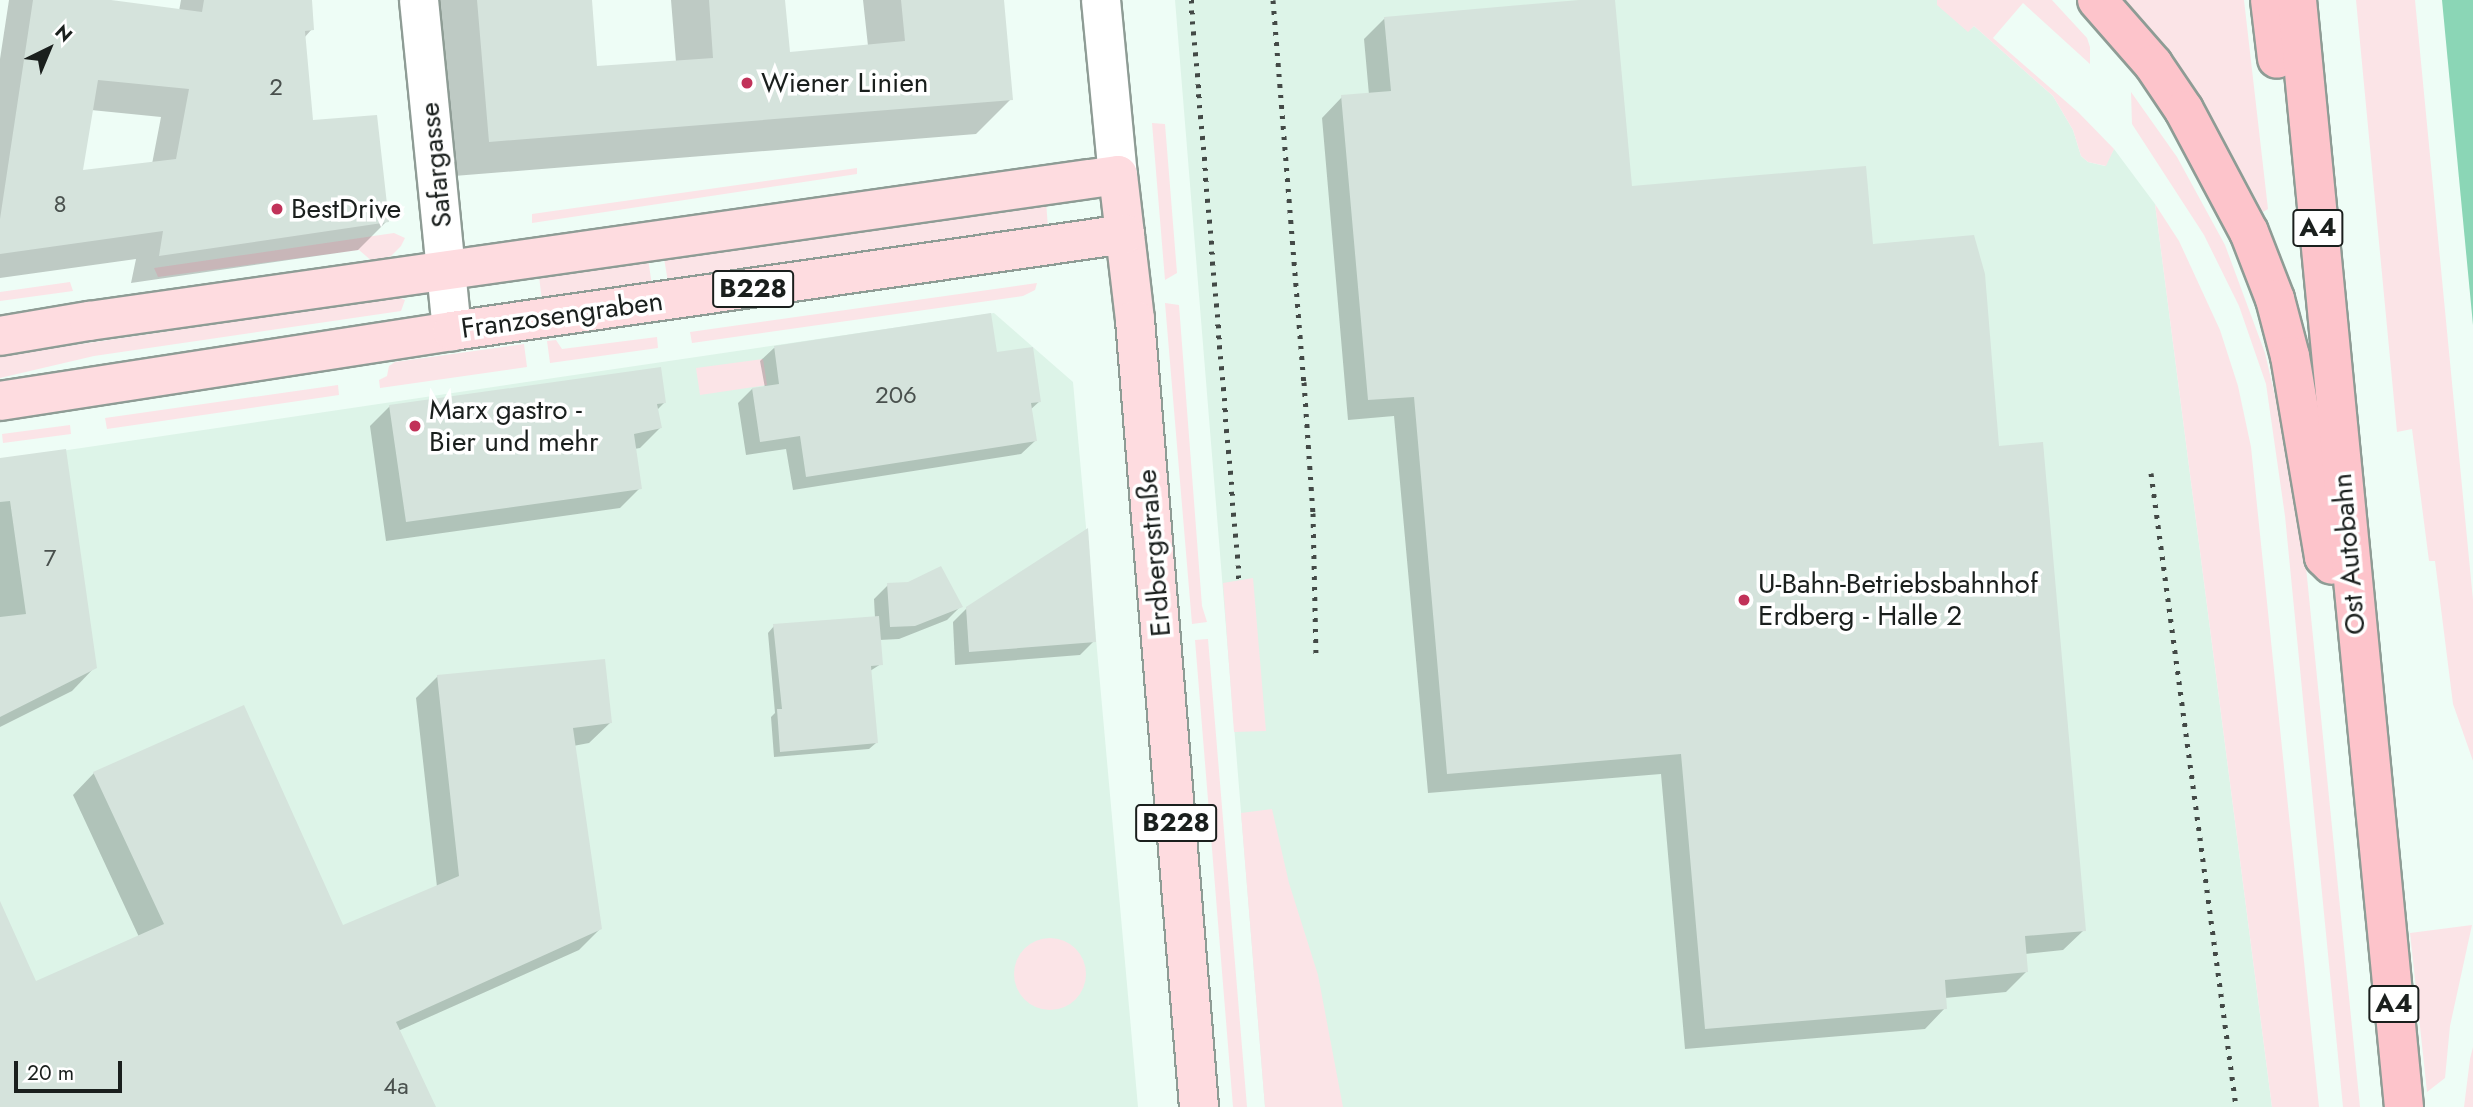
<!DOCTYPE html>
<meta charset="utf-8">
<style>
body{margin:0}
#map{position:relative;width:2473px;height:1107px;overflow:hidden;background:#eefdf6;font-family:Jost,sans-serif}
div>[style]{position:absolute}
.built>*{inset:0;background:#ddf4e8}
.green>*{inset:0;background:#fbe4e7}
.round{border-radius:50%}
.water>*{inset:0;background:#8bd6b6}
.shadow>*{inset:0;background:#0003}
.building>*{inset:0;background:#d5e3dc}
.roads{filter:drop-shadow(2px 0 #8e9c95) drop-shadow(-2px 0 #8e9c95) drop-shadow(0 2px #8e9c95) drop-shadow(0 -2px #8e9c95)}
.street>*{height:38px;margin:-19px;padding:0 19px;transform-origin:19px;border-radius:19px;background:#fff}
.secondary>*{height:38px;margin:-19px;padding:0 19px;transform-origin:19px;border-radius:19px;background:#fff}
.primary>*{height:38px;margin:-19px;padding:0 19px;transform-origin:19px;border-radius:19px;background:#fedce0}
.highway>*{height:38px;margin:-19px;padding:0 19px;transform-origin:19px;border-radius:19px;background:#fdc4cb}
.rail>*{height:5px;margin-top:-2.5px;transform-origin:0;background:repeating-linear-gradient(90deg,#434946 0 3.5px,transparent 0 10.5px)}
.dots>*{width:19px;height:19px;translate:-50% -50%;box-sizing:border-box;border:4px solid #fff;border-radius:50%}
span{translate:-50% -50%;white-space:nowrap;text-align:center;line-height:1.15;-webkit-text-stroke:7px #fff;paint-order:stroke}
.number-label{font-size:24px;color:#49504d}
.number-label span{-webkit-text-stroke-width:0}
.shield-label span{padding:2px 5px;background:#fff;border:2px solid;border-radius:5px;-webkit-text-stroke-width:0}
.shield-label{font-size:26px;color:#1a1f1d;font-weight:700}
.poi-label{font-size:28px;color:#1a1f1d}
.left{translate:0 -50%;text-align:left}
.street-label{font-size:28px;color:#1a1f1d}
.north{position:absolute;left:14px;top:14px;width:70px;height:70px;-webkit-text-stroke:5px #fff;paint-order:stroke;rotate:43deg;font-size:19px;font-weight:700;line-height:28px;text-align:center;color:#1a1f1d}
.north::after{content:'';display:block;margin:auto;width:24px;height:32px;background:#1a1f1d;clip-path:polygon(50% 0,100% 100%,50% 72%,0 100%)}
.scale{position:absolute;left:14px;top:1061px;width:108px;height:32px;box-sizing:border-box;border:4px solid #1a1f1d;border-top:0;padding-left:9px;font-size:21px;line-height:24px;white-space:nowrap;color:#1a1f1d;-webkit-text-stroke:5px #fff;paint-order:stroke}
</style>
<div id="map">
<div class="built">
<div style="clip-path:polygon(1175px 0,1937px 0,1968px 31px,1974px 26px,2053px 96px,2073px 130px,2081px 156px,2088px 162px,2105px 166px,2114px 149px,2155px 204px,2272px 1107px,1265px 1107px)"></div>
<div style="clip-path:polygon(994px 313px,1073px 382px,1138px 1107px,0 1107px,0 460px)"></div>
</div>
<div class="green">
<div style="clip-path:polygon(1937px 0,2052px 0,2087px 38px,2090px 47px,2090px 64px,2023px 3px,1993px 38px,2078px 112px,2114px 149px,2106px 166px,2088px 162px,2081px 156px,2073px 130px,2053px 96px,1974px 26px,1968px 32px,1937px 5px)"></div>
<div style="clip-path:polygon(2121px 0,2244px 0,2268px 209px,2263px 212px,2214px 122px,2177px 69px)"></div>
<div style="clip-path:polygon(2356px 0,2415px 0,2473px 600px,2473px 761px,2453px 704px,2435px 561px,2429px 561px,2412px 429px,2397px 432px)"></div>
<div style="clip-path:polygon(2131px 92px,2177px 157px,2225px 245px,2265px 353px,2281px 422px,2306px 567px,2360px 1107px,2343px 1107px,2285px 516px,2266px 384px,2239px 306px,2204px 235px,2132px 124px)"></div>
<div style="clip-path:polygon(1152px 123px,1165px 124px,1177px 273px,1165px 280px)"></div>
<div style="clip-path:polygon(857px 168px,857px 174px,532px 223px,532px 214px)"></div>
<div style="clip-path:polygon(1046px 201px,1048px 228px,668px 282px,664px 258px)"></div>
<div style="clip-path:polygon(2155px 204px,2179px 241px,2220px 330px,2238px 386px,2251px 447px,2319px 1107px,2272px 1107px)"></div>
<div style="clip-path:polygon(394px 233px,405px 238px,401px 246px,391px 256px,373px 262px,359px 250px,158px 277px,154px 268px)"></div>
<div style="clip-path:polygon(648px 259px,652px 285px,542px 301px,539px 276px)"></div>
<div style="clip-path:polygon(70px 282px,73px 291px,0 301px,0 292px)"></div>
<div style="clip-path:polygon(1037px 283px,1035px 290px,1023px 296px,692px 343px,690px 332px)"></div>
<div style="clip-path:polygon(399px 297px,405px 300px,401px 311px,94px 356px,0 378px,0 356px)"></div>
<div style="clip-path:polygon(1165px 303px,1179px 305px,1202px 606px,1207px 622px,1192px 624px)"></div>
<div style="clip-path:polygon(657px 337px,658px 348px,550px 363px,547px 341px,556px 340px,562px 349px)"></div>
<div style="clip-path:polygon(524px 344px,527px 367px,380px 388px,379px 380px,387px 376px,389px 366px,395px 362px)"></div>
<div style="clip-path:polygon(763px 359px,767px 385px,700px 395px,696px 368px)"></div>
<div style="clip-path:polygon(338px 385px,339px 395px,107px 429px,105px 418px)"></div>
<div style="clip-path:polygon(70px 425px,71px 434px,3px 443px,2px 434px)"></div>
<div style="clip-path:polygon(1253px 578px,1266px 731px,1234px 732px,1223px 583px)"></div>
<div style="clip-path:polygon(1208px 639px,1247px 1107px,1233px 1107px,1195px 640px)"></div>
<div style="clip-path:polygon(1272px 809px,1289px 883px,1318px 975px,1343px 1107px,1265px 1107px,1241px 813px)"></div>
<div style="clip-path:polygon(2472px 925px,2450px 1026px,2445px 1078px,2427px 1092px,2410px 933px)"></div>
<div class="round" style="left:1014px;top:938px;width:72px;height:72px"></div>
<div style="clip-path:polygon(2473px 1047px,2473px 1107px,2464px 1107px,2470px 1059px)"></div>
</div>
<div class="water">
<div style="clip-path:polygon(2442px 0,2473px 0,2473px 325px)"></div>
</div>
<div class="shadow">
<div style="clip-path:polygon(evenodd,9px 0,79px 0,179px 11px,181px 0,310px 0,312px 29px,304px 38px,311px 122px,387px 221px,358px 250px,131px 283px,136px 259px,0 278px,0 59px,9px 0,91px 110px,161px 117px,152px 164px,81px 172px,91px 110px)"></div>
<div style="clip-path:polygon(439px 0,590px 0,596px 68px,676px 62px,671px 0,783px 0,789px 54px,868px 46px,863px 0,1002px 0,1011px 99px,976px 134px,454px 176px)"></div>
<div style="clip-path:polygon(1614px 0,1630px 188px,1872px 246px,1998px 448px,2084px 930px,2063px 950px,2025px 954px,2026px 972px,2006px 992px,1945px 998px,1945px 1008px,1925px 1029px,1685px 1049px,1661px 774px,1428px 793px,1394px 416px,1348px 420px,1322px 118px,1342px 97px,1369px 95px,1364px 39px,1385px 18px)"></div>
<div style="clip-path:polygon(774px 348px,996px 354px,1040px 401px,1030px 410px,1035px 441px,1021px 454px,793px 490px,786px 449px,746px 455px,738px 403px,752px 389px,765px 388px,760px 361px)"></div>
<div style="clip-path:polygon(665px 402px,657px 410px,660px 428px,640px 448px,634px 449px,640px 488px,620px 508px,386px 541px,370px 426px,390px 406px)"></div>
<div style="clip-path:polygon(0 460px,95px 667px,72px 691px,0 727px)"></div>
<div style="clip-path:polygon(888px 585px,961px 606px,947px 620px,899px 639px,879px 640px,881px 664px,870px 671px,876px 743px,869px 749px,774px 757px,771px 717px,775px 713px,768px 633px,774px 626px,875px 618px,874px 599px)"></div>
<div style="clip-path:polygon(967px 608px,1094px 641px,1080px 655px,955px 665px,953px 622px)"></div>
<div style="clip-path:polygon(438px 676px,611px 722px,589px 743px,573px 746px,600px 929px,579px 950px,398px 1031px,434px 1107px,0 1107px,0 905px,35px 983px,139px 937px,73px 795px,94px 773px,342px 927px,437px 887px,416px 698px)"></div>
</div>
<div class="building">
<div style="clip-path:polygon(evenodd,33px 0,111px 0,202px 12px,204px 0,312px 0,314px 30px,305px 31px,313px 120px,377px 115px,389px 222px,159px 256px,163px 231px,0 254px,0 219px,33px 0,98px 80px,189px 89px,176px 159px,83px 170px,98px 80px)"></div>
<div style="clip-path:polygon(477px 0,592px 0,597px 66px,713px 58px,709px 0,785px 0,790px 52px,905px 41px,901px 0,1004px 0,1013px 100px,489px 142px)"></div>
<div style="clip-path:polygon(1579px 0,1615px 0,1632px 186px,1866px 166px,1873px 244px,1974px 235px,1985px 274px,1999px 446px,2043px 442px,2086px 931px,2025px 936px,2028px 972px,1945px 980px,1947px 1009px,1705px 1029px,1681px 754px,1447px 774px,1414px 397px,1368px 400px,1341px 95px,1391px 91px,1384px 17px)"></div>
<div style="clip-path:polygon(991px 313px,997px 352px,1033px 347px,1041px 402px,1031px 403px,1037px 441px,806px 477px,800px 436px,760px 442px,752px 388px,779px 384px,774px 346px)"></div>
<div style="clip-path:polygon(661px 367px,666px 403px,657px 404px,662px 428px,634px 434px,642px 489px,406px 522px,389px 405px)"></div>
<div style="clip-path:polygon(66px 449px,97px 668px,0 717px,0 617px,26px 614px,10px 501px,0 502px,0 458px)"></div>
<div style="clip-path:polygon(1088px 528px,1096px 642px,969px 652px,966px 607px)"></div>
<div style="clip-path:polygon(941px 566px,963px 607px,915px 626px,890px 627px,887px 583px,908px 582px)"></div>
<div style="clip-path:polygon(879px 616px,883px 665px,871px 666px,878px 743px,780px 752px,777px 709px,782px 709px,773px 624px)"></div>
<div style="clip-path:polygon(605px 659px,612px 723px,573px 728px,602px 929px,396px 1022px,436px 1107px,0 1107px,0 901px,36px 981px,164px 924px,93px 772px,244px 705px,343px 925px,459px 876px,437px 675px)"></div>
</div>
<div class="roads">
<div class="street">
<div style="left:419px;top:0;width:333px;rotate:84.3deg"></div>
</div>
<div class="secondary">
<div style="left:1101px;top:0;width:176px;rotate:84.5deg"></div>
</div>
<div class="primary">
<div style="left:0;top:336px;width:90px;rotate:-9.6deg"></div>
<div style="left:89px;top:321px;width:1039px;rotate:-8.08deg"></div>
<div style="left:1118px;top:175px;width:146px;rotate:83.3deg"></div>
<div style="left:1135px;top:320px;width:790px;rotate:85.35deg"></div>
<div style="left:0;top:401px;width:457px;rotate:-8.8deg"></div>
<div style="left:452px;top:331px;width:680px;rotate:-8.2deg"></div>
</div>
<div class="highway">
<div style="left:2097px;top:0;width:85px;rotate:48.8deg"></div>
<div style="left:2153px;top:64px;width:55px;rotate:56deg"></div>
<div style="left:2184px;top:110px;width:138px;rotate:62deg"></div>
<div style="left:2249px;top:232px;width:72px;rotate:68.8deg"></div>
<div style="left:2275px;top:299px;width:59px;rotate:75.3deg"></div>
<div style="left:2290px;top:356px;width:204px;rotate:80.4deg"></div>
<div style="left:2324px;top:557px;width:11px;rotate:45deg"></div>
<div style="left:2270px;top:0;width:59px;rotate:83.2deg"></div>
<div style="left:2297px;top:0;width:1112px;rotate:84.48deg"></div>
</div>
</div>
<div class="rail">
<div style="left:1191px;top:0;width:580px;rotate:85.25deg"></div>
<div style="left:1273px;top:0;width:383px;rotate:85.4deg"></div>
<div style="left:1304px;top:382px;width:131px;rotate:86.1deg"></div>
<div style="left:1313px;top:513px;width:145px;rotate:88.8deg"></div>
<div style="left:2151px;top:473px;width:640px;rotate:82.36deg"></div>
</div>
<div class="dots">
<div style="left:747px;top:83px;background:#c13259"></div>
<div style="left:277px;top:209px;background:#c13259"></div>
<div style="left:415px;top:426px;background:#c13259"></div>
<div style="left:1744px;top:600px;background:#c13259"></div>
</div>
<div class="number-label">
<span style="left:276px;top:87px">2</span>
<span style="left:60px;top:204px">8</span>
<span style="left:896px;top:395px">206</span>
<span style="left:50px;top:558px">7</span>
<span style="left:396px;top:1086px">4a</span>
</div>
<div class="shield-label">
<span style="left:2318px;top:228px">A4</span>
<span style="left:753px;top:289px">B228</span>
<span style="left:1176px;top:823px">B228</span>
<span style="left:2394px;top:1004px">A4</span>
</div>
<div class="poi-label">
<span class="left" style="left:761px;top:83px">Wiener Linien</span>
<span class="left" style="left:291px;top:209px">BestDrive</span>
<span class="left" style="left:429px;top:426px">Marx gastro -<br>Bier und mehr</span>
<span class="left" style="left:1758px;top:600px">U-Bahn-Betriebsbahnhof<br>Erdberg - Halle 2</span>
</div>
<div class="street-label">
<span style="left:436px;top:165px;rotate:-96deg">Safargasse</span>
<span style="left:562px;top:315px;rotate:-8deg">Franzosengraben</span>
<span style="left:1154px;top:553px;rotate:-95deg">Erdbergstraße</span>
<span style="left:2349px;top:554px;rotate:-95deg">Ost Autobahn</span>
</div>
<div class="north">N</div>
<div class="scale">20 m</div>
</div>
